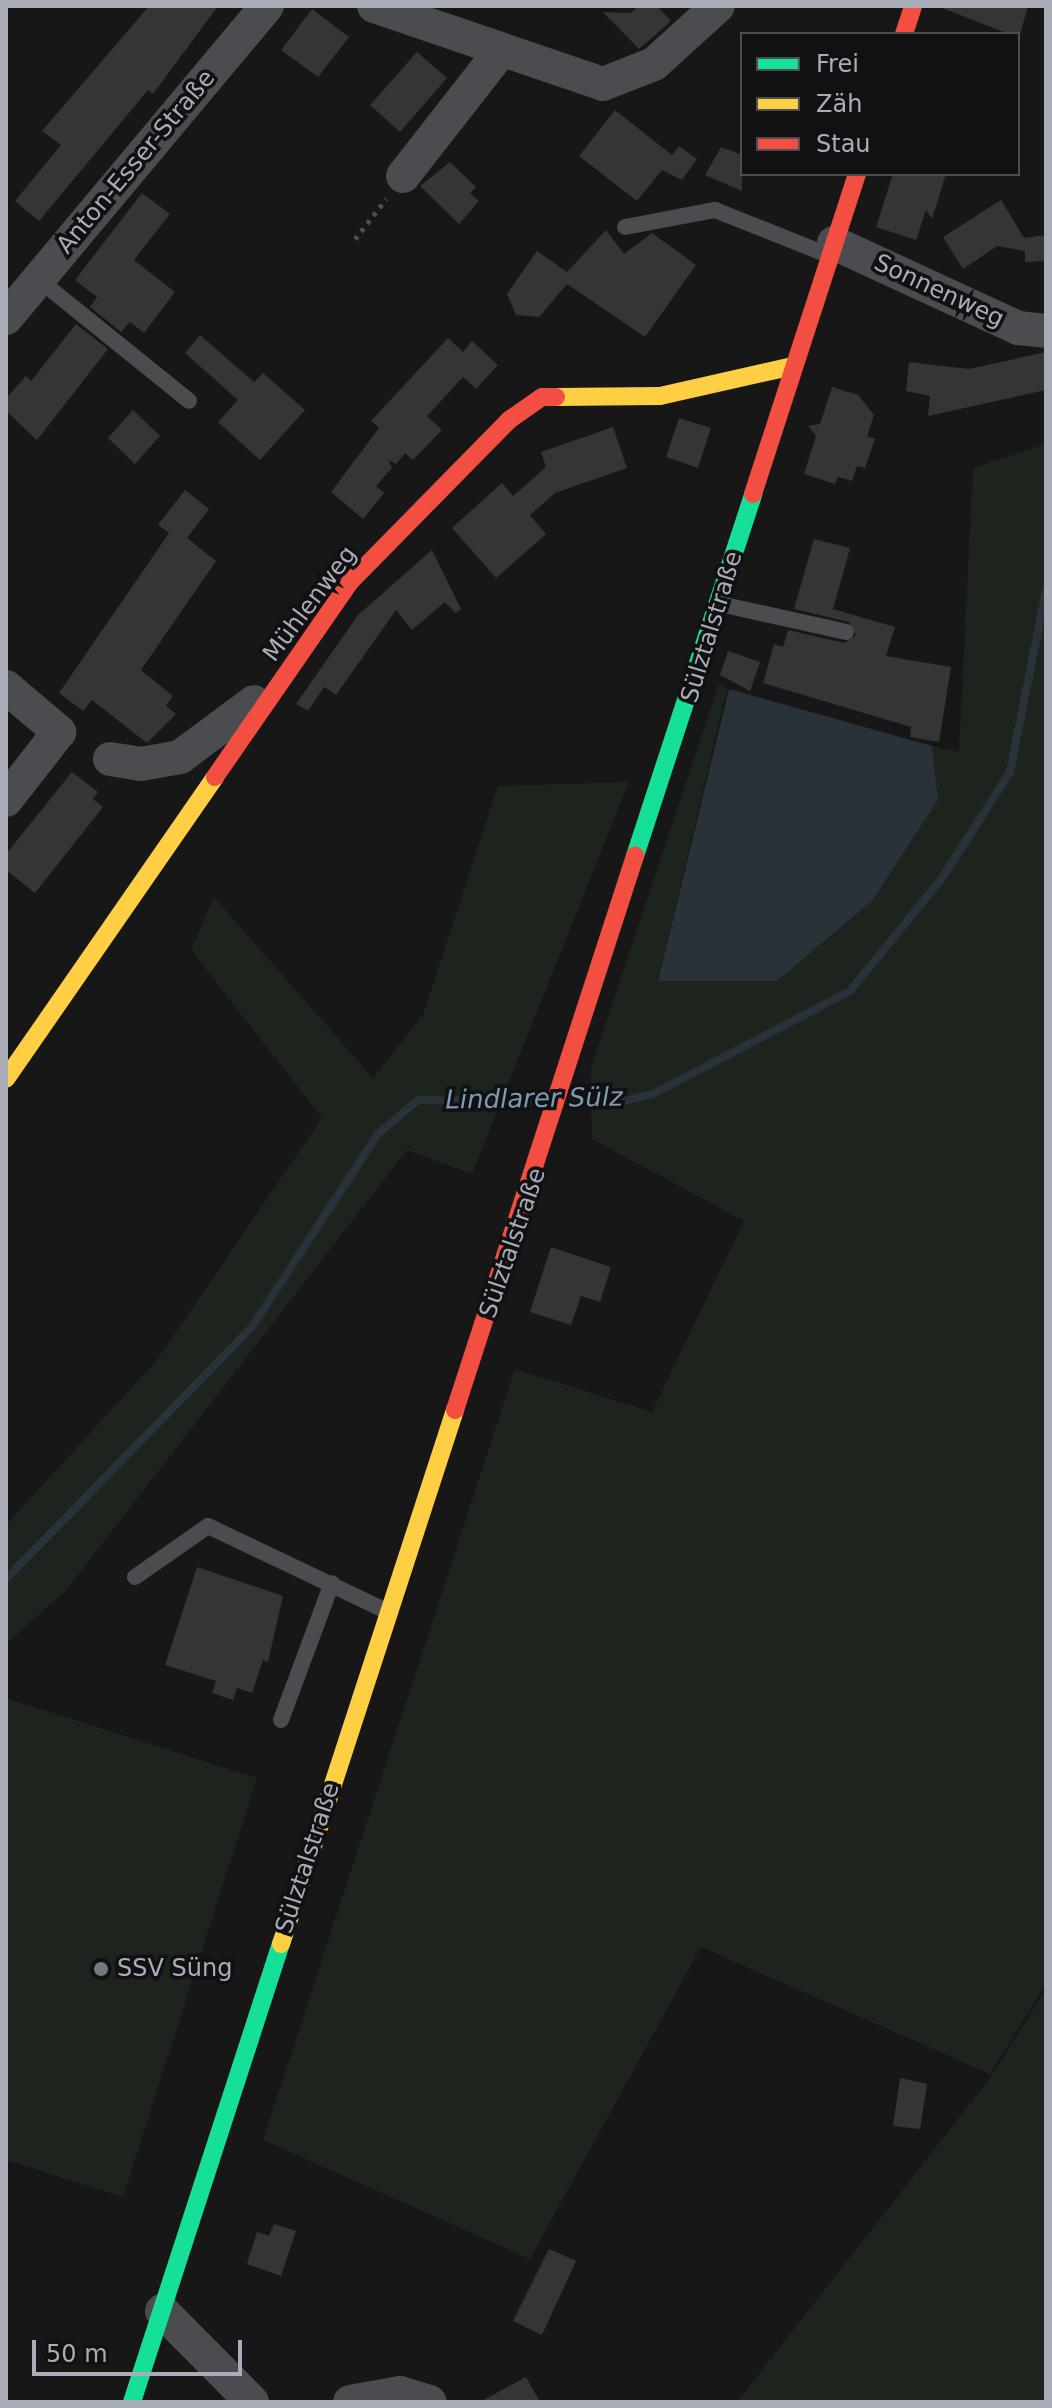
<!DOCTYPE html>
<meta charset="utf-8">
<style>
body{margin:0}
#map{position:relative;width:1052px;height:2408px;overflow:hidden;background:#171717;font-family:"DejaVu Sans",sans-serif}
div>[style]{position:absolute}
.green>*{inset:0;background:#1d241e}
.water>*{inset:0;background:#2a3239}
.stream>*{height:8px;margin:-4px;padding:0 4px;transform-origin:4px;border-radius:4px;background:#2a3239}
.building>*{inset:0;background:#353536}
.path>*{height:5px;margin-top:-2.5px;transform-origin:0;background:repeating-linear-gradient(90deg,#4d4e52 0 4px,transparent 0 10px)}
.lane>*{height:16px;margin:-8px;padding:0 8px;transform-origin:8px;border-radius:8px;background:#4b4c50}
.street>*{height:34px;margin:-17px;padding:0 17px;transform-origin:17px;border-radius:17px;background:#4b4c50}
.fast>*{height:18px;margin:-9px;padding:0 9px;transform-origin:9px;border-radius:9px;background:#16e098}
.slow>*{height:18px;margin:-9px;padding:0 9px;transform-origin:9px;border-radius:9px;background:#ffcf43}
.jam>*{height:18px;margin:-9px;padding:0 9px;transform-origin:9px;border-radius:9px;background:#f24e42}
.dots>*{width:22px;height:22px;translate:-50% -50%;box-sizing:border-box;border:4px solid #111113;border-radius:50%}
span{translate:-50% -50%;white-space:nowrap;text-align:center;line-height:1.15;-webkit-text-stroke:7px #111113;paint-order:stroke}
.street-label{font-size:24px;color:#a8adb8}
.poi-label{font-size:24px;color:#a8adb8}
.left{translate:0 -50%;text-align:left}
.water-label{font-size:26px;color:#7f9bb3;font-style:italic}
.frame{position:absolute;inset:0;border:8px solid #a8adb8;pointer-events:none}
.legend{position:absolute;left:740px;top:32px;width:280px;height:144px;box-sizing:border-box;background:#111113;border:2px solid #4d4f55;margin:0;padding:10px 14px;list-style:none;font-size:24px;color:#a8adb8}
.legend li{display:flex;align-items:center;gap:16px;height:40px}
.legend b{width:40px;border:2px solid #4d4f55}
.scale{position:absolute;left:32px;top:2340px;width:210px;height:36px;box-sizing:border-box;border:4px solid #a8adb8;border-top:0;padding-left:10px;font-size:24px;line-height:28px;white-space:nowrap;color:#a8adb8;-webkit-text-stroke:6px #111113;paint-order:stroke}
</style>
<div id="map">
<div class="green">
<div style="clip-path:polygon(1046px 444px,1046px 1984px,990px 2074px,701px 1947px,530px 2259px,263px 2140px,515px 1369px,652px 1412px,744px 1221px,592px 1139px,591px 1068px,719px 684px,727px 689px,658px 981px,777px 981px,872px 901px,938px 800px,932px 746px,959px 752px,973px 468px)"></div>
<div style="clip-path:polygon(629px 782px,472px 1174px,407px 1150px,67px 1589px,6px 1644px,6px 1525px,157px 1360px,322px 1118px,191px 950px,214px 897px,373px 1078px,423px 1015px,498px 786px)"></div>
<div style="clip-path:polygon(6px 1698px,257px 1778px,123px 2197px,6px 2160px)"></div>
<div style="clip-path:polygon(1046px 1989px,1046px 2402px,737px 2402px,990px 2078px)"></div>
</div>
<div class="water">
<div style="clip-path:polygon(729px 689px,932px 746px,938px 800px,872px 901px,777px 981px,658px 981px)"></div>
</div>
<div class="stream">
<div style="left:570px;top:1102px;width:50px"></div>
<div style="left:620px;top:1102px;width:36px;rotate:-14deg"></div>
<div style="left:655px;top:1093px;width:220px;rotate:-27.6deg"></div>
<div style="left:850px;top:991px;width:146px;rotate:-50.8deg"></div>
<div style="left:942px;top:878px;width:126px;rotate:-57.3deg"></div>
<div style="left:1010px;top:772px;width:186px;rotate:-78.8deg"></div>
<div style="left:6px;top:1579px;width:352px;rotate:-45.7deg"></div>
<div style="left:252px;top:1327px;width:230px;rotate:-56.9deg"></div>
<div style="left:378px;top:1134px;width:52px;rotate:-40.4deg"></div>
<div style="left:418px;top:1100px;width:123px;rotate:0.5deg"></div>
</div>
<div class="building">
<div style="clip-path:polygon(149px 6px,218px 6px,153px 94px,148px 90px,39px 221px,15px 201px,61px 145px,42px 131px)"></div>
<div style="clip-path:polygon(638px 6px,657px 6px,671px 21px,639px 49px,603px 12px,631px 13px)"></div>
<div style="clip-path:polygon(937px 6px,1028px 6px,1019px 38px)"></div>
<div style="clip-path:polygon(312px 9px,349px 37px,318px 77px,281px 50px)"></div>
<div style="clip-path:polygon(417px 52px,447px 78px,400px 132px,370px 105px)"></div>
<div style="clip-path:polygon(615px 110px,672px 155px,679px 146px,697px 159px,682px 180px,662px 170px,637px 201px,579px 156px)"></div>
<div style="clip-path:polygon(721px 147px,742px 155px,742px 191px,705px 175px)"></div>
<div style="clip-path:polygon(450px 162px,476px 187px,470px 193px,479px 201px,459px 224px,420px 186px)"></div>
<div style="clip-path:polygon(893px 174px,946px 174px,932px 219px,926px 210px,916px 240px,876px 227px)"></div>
<div style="clip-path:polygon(142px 193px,170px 214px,134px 260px,175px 292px,144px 333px,130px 322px,121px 332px,90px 307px,97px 297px,75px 280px)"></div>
<div style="clip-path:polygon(1001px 200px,1024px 238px,1046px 235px,1046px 261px,1025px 262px,1025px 251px,997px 246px,963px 269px,943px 237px)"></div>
<div style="clip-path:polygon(606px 230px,624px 254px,652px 233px,696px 265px,645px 337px,567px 284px,539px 317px,516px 315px,507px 294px,537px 251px,567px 272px)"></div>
<div style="clip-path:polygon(76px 324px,108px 349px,37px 440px,6px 411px,6px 398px,26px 376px,31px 381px)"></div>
<div style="clip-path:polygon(200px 335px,254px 382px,263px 373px,305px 410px,260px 460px,218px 422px,238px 400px,185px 353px)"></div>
<div style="clip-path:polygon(448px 338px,463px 352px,472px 341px,498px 365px,476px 389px,463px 377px,427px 416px,442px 430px,413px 460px,405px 453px,396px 464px,388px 460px,392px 468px,376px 486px,384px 493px,363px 519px,331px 492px,379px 428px,371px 421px)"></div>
<div style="clip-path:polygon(1046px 352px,1046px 390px,928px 416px,930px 396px,906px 391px,909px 362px,969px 369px)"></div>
<div style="clip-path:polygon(832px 387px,858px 395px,874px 415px,867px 436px,875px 439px,865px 468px,857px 466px,852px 481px,838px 477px,835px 484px,804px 474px,816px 436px,808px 426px,820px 424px)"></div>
<div style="clip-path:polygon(133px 410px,160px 436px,135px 464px,108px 438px)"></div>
<div style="clip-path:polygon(679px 418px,711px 428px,698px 468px,666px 457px)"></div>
<div style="clip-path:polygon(613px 427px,627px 468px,555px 493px,530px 515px,546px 534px,496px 578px,452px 528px,502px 483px,513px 496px,546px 467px,541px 452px)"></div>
<div style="clip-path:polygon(185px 490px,209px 509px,187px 538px,216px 561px,141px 670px,173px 696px,166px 706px,176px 714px,147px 743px,92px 700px,83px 711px,59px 693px,169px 533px,158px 525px)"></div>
<div style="clip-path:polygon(814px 539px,850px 548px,833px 609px,895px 627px,886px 656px,951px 667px,939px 742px,910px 737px,911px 727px,763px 683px,774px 644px,783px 647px,788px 630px,844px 643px,856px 635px,849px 622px,794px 609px)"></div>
<div style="clip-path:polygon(432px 550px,461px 609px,455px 613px,445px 602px,412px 630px,396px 610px,336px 695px,324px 687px,308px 711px,296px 704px,358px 615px)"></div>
<div style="clip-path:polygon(728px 651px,760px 662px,750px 691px,720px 675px)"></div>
<div style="clip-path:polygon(72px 772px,98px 792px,93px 799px,103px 807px,35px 893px,6px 870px,6px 854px)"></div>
<div style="clip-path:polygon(551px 1247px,611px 1267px,600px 1302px,581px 1296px,571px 1325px,530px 1312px)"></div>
<div style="clip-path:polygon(197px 1567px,283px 1596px,268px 1662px,263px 1660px,252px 1693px,237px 1688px,233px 1700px,212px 1693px,216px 1681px,165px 1665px)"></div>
<div style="clip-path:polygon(900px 2078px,927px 2084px,920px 2129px,893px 2126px)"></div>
<div style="clip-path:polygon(274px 2224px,296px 2231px,281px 2276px,247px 2264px,257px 2232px,269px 2236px)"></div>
<div style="clip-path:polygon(549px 2249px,576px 2261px,542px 2335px,513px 2321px)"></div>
<div style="clip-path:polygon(526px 2377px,540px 2402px,480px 2402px)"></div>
</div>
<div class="path">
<div style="left:355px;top:239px;width:51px;rotate:-52.2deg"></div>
</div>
<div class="lane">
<div style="left:625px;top:227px;width:92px;rotate:-10.7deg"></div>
<div style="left:715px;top:210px;width:122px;rotate:21.7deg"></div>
<div style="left:38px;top:279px;width:194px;rotate:38.9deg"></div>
<div style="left:720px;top:604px;width:129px;rotate:12.5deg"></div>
<div style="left:135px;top:1577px;width:89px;rotate:-34.9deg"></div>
<div style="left:208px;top:1526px;width:197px;rotate:25.5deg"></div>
<div style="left:281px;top:1720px;width:146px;rotate:-69.6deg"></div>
</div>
<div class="street">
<div style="left:374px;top:6px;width:242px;rotate:18.8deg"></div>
<div style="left:603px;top:84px;width:55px;rotate:-21.4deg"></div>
<div style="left:654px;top:64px;width:86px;rotate:-42.2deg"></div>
<div style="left:403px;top:176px;width:157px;rotate:-52deg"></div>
<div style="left:834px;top:243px;width:203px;rotate:24.8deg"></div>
<div style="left:1018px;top:328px;width:28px;rotate:6deg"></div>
<div style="left:6px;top:318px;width:407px;rotate:-50.1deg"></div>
<div style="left:6px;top:687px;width:70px;rotate:40.3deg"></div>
<div style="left:59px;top:732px;width:86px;rotate:127.9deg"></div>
<div style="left:110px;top:759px;width:31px;rotate:9deg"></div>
<div style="left:141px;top:764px;width:40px;rotate:-10deg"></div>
<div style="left:180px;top:757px;width:92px;rotate:-36.6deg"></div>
<div style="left:162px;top:2311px;width:128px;rotate:45.3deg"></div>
<div style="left:350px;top:2402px;width:51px;rotate:-10.2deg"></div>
<div style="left:400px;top:2393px;width:31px;rotate:17deg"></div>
</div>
<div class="fast">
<div style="left:635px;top:856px;width:381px;rotate:-71.9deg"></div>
<div style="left:132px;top:2402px;width:482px;rotate:-72deg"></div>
</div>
<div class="slow">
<div style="left:556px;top:397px;width:104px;rotate:-0.6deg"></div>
<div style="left:660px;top:396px;width:136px;rotate:-12.7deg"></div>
<div style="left:6px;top:1079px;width:367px;rotate:-55.3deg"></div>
<div style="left:281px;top:1944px;width:562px;rotate:-71.95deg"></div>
</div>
<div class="jam">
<div style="left:904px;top:34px;width:29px;rotate:-72deg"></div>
<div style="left:753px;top:494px;width:336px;rotate:-72deg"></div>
<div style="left:215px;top:777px;width:237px;rotate:-55.3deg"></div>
<div style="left:350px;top:582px;width:227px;rotate:-45.5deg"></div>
<div style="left:509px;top:420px;width:40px;rotate:-34.9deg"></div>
<div style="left:542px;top:397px;width:14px"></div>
<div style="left:455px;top:1410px;width:583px;rotate:-72deg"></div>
</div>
<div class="dots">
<div style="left:101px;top:1969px;background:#757880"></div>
</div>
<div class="street-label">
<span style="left:136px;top:162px;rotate:-50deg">Anton-Esser-Straße</span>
<span style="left:939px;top:291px;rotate:25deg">Sonnenweg</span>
<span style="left:310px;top:604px;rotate:-53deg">Mühlenweg</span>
<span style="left:712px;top:627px;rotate:-73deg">Sülztalstraße</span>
<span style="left:513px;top:1243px;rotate:-71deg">Sülztalstraße</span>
<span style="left:308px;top:1858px;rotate:-72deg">Sülztalstraße</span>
</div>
<div class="poi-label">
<span class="left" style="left:117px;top:1969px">SSV Süng</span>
</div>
<div class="water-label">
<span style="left:534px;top:1099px;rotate:-1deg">Lindlarer Sülz</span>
</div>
<div class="frame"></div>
<ul class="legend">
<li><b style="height:10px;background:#16e098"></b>Frei</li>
<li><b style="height:10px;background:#ffcf43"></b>Zäh</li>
<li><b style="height:10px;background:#f24e42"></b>Stau</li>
</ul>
<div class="scale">50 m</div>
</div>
